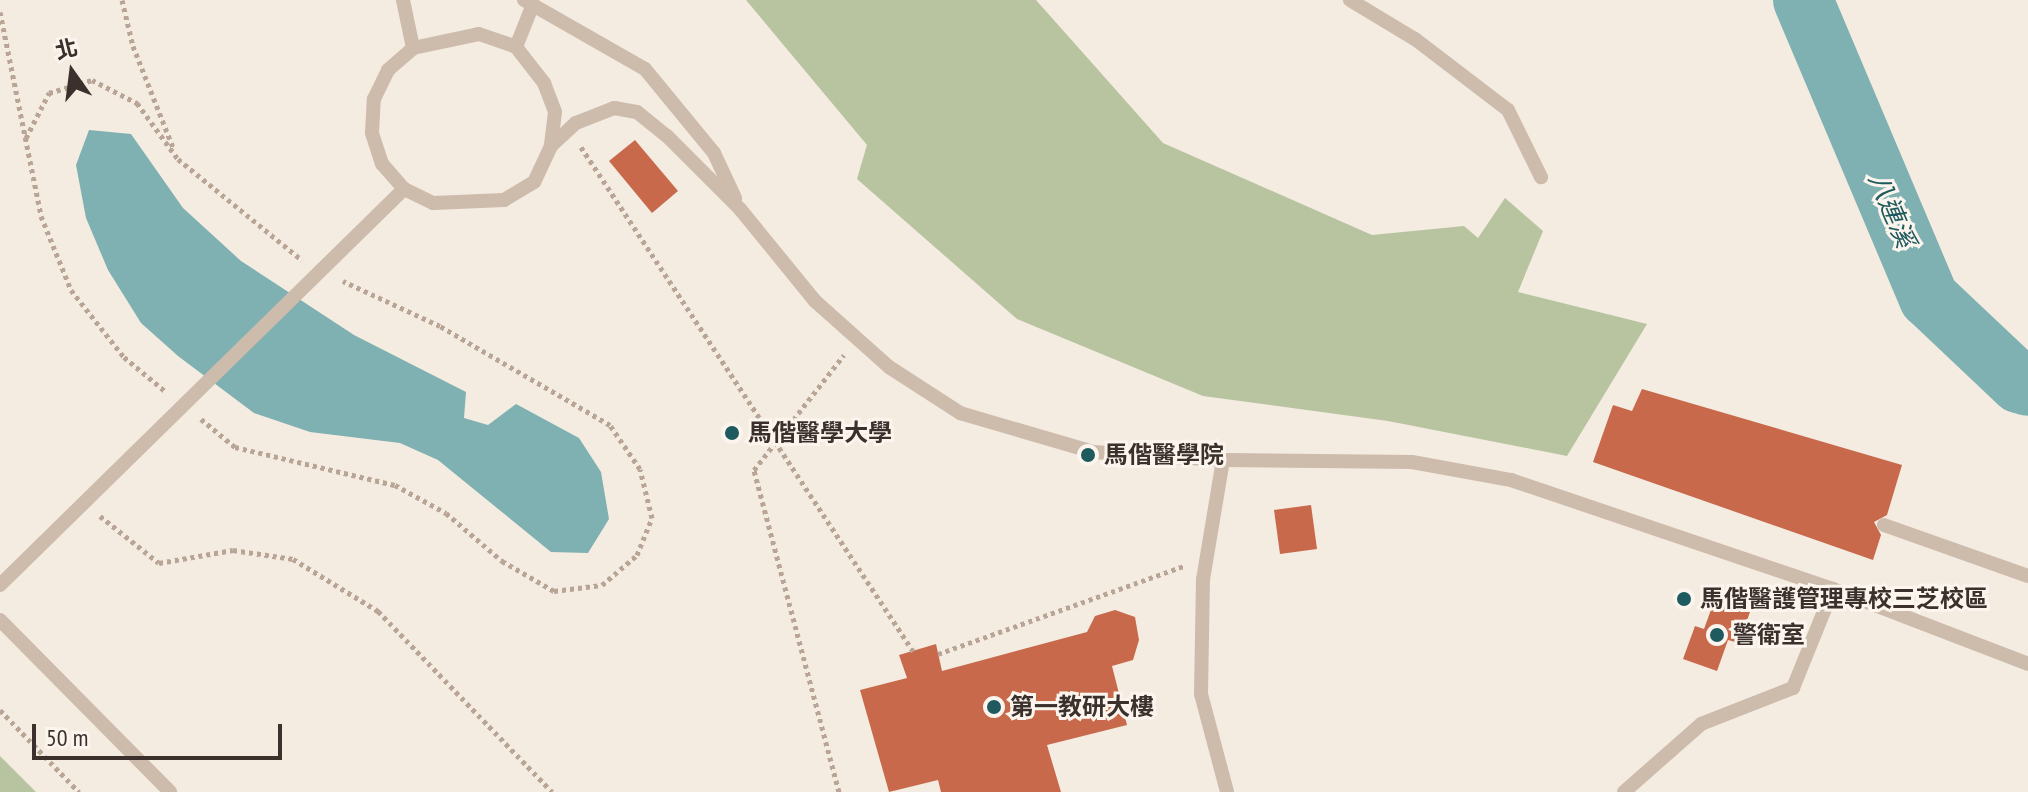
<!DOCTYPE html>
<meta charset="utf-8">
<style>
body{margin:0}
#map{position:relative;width:2028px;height:792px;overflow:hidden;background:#f4ebe1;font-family:"PT Sans Narrow","Noto Sans TC",sans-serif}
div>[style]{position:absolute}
.green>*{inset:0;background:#b8c4a0}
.water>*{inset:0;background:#7fb0b2}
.river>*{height:60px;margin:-30px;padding:0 30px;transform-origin:30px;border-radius:30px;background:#7fb0b2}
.building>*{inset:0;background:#c8694b}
.path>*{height:5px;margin-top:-2.5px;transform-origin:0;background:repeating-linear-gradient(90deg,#b9a596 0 4px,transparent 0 8px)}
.lane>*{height:14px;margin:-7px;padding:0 7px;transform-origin:7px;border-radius:7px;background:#cdbbac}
.lane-bridge>*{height:14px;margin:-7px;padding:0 7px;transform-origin:7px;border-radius:7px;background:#cdbbac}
.dots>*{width:22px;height:22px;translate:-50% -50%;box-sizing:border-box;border:4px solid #fbf5ee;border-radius:50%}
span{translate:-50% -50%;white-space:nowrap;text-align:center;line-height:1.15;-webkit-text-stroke:6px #fbf5ee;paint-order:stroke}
.poi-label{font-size:24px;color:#3b302b;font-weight:700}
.left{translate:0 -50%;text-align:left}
.water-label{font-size:26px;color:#1f5a5e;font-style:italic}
.north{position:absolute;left:32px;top:32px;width:80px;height:80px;-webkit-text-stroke:6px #fbf5ee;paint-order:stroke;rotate:346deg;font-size:22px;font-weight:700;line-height:32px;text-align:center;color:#3b302b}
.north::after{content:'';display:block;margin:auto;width:28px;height:36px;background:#3b302b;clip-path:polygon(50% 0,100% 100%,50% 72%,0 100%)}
.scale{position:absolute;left:32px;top:724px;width:250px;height:36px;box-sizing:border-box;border:4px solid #3b302b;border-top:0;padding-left:10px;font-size:24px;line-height:28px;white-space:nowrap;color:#3b302b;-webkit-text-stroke:6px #fbf5ee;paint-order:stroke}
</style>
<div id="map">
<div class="green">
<div style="clip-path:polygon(746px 0,1036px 0,1163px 143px,1372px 235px,1464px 226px,1478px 238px,1505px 198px,1543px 231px,1518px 292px,1647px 324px,1567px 456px,1388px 421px,1203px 396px,1017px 319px,857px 179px,867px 145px)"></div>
<div style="clip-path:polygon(0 756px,36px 792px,0 792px)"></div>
</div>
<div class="water">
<div style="clip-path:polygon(89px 130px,131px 134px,183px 208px,241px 261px,354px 335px,466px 392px,464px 418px,488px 425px,516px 404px,579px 438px,601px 472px,609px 519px,588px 553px,551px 552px,438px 460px,400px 443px,310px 432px,254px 413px,178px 356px,141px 323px,108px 270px,86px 218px,76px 165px)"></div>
</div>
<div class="river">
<div style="left:1803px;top:0;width:324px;rotate:67.1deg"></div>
<div style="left:1929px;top:298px;width:124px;rotate:43.4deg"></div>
<div style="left:2019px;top:383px;width:9px;rotate:18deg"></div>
</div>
<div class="building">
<div style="clip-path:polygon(635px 140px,678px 191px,652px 213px,609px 161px)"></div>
<div style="clip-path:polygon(1642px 389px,1902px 465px,1887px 515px,1874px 522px,1881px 535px,1873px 560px,1593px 462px,1613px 405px,1632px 411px)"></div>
<div style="clip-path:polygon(1311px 505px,1317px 549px,1280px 554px,1274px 510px)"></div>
<div style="clip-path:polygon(1716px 596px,1751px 609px,1739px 643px,1728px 640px,1717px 671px,1683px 659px,1695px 626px,1704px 629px)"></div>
<div style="clip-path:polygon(1115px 610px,1135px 617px,1139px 640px,1133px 660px,1112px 666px,1127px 725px,1047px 745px,1061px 792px,941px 792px,938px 780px,889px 792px,860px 690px,907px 678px,899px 655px,936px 644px,942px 671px,1087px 632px,1095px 616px)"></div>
</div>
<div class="path">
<div style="left:122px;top:0;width:47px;rotate:76.6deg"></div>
<div style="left:133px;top:46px;width:112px;rotate:68.5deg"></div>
<div style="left:0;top:12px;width:208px;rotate:78.6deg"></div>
<div style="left:41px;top:216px;width:80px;rotate:67.9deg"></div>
<div style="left:71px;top:290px;width:85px;rotate:51.7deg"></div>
<div style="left:124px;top:357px;width:53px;rotate:39.7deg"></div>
<div style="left:26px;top:138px;width:51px;rotate:-62.9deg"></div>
<div style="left:49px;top:93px;width:45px;rotate:-16.8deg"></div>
<div style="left:92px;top:80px;width:51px;rotate:27.1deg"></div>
<div style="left:137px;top:103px;width:69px;rotate:53.8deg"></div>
<div style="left:178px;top:159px;width:160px;rotate:39.2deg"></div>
<div style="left:581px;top:147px;width:604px;rotate:56.63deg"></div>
<div style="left:201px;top:419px;width:44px;rotate:39.5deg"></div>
<div style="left:235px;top:447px;width:164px;rotate:13.4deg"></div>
<div style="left:395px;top:485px;width:58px;rotate:28.8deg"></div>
<div style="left:446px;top:513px;width:74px;rotate:40.6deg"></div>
<div style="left:502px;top:561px;width:60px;rotate:30deg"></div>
<div style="left:554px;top:591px;width:48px;rotate:-7.1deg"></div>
<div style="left:602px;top:585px;width:46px;rotate:-40.6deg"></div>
<div style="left:637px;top:555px;width:40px;rotate:-68deg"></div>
<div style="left:652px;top:518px;width:50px;rotate:-103.8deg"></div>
<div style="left:640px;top:469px;width:53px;rotate:-124.3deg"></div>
<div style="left:610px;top:425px;width:197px;rotate:-149.8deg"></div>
<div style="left:440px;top:326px;width:107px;rotate:-155.1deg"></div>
<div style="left:100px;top:516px;width:75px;rotate:38.5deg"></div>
<div style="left:159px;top:563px;width:75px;rotate:-10deg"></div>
<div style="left:233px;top:550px;width:61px;rotate:8.5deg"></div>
<div style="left:293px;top:559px;width:100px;rotate:31.5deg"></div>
<div style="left:378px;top:611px;width:251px;rotate:46.1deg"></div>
<div style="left:938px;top:654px;width:261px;rotate:-19.7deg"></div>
<div style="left:0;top:710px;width:114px;rotate:46.1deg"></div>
<div style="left:839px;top:792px;width:333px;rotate:-104.8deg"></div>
<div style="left:754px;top:470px;width:146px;rotate:-52deg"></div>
</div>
<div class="lane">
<div style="left:403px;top:0;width:49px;rotate:78.2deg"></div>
<div style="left:524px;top:0;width:139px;rotate:29.7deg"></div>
<div style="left:645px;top:69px;width:109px;rotate:50.6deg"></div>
<div style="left:714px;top:153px;width:50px;rotate:65deg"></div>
<div style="left:1350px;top:0;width:76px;rotate:31deg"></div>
<div style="left:1415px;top:39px;width:117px;rotate:37.4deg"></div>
<div style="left:1508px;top:110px;width:75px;rotate:63.8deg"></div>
<div style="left:479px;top:34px;width:39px;rotate:19deg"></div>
<div style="left:516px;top:47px;width:46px;rotate:52.1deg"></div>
<div style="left:544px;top:83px;width:31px;rotate:69deg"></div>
<div style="left:555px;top:112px;width:34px;rotate:97deg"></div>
<div style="left:551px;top:146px;width:40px;rotate:115deg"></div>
<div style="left:534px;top:182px;width:35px;rotate:149deg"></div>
<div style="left:504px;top:200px;width:71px;rotate:177.6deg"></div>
<div style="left:433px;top:203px;width:32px;rotate:-154deg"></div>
<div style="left:404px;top:189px;width:33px;rotate:-131deg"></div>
<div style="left:382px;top:164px;width:33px;rotate:-108deg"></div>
<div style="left:372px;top:133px;width:34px;rotate:-87deg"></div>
<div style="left:374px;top:99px;width:32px;rotate:-64deg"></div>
<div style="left:388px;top:70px;width:33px;rotate:-41deg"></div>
<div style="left:413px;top:48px;width:67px;rotate:-12deg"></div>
<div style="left:516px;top:47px;width:46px;rotate:-68.4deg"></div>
<div style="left:551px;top:146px;width:34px;rotate:-43deg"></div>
<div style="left:576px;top:123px;width:41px;rotate:-21.5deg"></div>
<div style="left:614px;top:108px;width:23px;rotate:10deg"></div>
<div style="left:637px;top:112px;width:38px;rotate:39deg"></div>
<div style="left:667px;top:136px;width:103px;rotate:45deg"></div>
<div style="left:740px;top:209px;width:119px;rotate:50.8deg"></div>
<div style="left:815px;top:301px;width:99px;rotate:41.7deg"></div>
<div style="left:889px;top:367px;width:85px;rotate:32.9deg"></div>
<div style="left:960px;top:413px;width:139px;rotate:16.3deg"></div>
<div style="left:1093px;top:452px;width:130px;rotate:3.5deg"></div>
<div style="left:1223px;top:460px;width:189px;rotate:0.6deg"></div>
<div style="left:1412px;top:462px;width:101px;rotate:10.3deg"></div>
<div style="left:1511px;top:480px;width:340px;rotate:18.7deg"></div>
<div style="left:1833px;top:589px;width:209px;rotate:21deg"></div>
<div style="left:1223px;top:460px;width:121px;rotate:99.5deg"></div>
<div style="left:1203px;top:579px;width:115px;rotate:91deg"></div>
<div style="left:1201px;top:694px;width:101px;rotate:75.1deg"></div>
<div style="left:1884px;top:525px;width:153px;rotate:19.5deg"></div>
<div style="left:0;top:620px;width:242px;rotate:45.3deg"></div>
<div style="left:1624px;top:792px;width:103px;rotate:-41.4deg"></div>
<div style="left:1701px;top:724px;width:99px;rotate:-21.4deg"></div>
<div style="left:1793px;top:688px;width:107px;rotate:-68deg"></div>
</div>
<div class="lane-bridge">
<div style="left:0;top:585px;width:566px;rotate:-44.43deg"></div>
</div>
<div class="dots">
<div style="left:732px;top:433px;background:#1f5a5e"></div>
<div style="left:1088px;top:455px;background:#1f5a5e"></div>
<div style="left:1684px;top:599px;background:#1f5a5e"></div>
<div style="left:1717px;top:635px;background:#1f5a5e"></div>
<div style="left:994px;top:707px;background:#1f5a5e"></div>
</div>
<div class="poi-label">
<span class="left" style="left:748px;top:433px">馬偕醫學大學</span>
<span class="left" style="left:1104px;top:455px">馬偕醫學院</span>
<span class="left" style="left:1700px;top:599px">馬偕醫護管理專校三芝校區</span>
<span class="left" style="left:1733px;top:635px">警衛室</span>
<span class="left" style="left:1010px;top:707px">第一教研大樓</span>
</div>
<div class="water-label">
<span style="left:1892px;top:210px;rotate:67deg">八連溪</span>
</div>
<div class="north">北</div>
<div class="scale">50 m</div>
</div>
